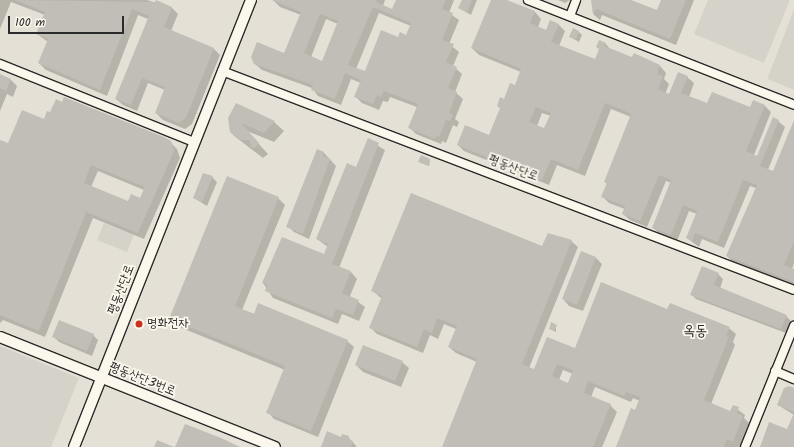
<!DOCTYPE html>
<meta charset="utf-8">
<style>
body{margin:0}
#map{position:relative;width:794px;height:447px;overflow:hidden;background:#f3efe4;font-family:Kalam,"Poor Story",sans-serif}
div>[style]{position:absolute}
.built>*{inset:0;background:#e4e0d6}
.green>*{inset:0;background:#d5d2c9}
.shadow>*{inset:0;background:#0003}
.building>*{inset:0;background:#c0beb6}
.roads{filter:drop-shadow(1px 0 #2b2b2b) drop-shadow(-1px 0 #2b2b2b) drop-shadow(0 1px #2b2b2b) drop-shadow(0 -1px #2b2b2b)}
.minor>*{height:8px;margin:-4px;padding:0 4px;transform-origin:4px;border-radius:4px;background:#fbf7ec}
.tertiary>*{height:10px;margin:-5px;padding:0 5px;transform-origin:5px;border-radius:5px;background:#fbf7ec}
.dots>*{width:11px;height:11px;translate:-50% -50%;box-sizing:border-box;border:2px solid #fbf7ec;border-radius:50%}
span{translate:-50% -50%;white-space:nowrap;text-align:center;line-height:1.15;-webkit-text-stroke:3.5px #fbf7ec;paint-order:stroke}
.street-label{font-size:13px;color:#2b2b2b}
.poi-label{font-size:13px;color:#2b2b2b}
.left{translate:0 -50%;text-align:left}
.quarter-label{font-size:15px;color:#2b2b2b}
.scale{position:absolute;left:8px;top:16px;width:116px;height:18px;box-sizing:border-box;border:2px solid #2b2b2b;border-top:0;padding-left:5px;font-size:12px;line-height:14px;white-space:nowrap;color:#2b2b2b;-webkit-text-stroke:3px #fbf7ec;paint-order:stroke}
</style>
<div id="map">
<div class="built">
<div style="clip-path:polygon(0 0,794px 0,794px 9px,767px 79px,794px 90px,794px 447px,0 447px)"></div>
</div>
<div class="green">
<div style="clip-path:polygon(708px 0,790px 0,764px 63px,694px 34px)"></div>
<div style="clip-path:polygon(794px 9px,794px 90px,767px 79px)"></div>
<div style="clip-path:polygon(104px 223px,134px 235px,127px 252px,97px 240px)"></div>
<div style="clip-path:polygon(0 346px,79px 378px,51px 447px,0 447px)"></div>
</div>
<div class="shadow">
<div style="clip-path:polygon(0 0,147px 0,172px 8px,178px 14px,171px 31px,214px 49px,220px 55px,192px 124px,185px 129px,163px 120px,156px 113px,165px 90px,148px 83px,137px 111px,123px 105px,116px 99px,148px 19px,138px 15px,107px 96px,46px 70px,39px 63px,48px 42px,37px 34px,45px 15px,11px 2px,0 29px)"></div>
<div style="clip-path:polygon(evenodd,273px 0,385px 0,383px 6px,393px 10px,397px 0,454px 0,449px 13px,459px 20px,449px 44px,459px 52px,453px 66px,462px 74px,455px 92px,463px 99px,455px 119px,459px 122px,457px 127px,453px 125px,446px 143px,442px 141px,441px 144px,416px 134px,409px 127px,417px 107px,390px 97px,388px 102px,383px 101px,379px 110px,362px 103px,356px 97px,361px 83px,351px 79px,341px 105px,318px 96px,312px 88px,262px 70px,255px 64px,285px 55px,301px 15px,280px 7px,273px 0,379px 13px,411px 26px,407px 36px,365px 73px,356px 69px,379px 13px,273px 0,326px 19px,338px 24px,323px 62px,311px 57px,326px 19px)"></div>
<div style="clip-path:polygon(463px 0,477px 0,471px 15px,459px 8px)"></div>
<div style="clip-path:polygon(evenodd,492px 0,505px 0,535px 12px,541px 19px,538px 27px,546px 31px,558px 24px,565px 31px,559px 46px,596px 61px,605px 43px,611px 50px,633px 58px,634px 54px,660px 66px,666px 73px,664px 79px,669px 84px,665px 94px,670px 96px,687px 77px,694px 83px,689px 97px,708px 105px,751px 109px,765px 106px,771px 112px,754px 155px,758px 157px,778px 121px,785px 127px,768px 170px,774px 173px,794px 122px,794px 263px,792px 269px,794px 270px,794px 285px,734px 263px,727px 256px,756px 188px,750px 186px,724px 248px,702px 239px,699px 247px,687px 238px,697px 214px,689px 211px,677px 241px,659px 234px,653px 227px,671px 183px,666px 181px,647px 227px,630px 220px,623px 214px,625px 209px,609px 203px,602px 196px,607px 184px,605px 182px,631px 117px,611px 109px,585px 176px,557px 165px,549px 185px,464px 151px,458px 145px,490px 137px,504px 100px,515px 87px,521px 72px,479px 55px,472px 48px,492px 0,542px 113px,551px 116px,545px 130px,537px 126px,542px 113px)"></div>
<div style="clip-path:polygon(558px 0,570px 0,565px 3px)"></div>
<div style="clip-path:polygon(592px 0,628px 0,657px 12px,662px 0,694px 0,676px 45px,602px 15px,600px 20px,594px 15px)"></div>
<div style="clip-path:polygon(579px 32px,582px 35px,579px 42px,570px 37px)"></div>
<div style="clip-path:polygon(0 75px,11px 80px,17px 86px,13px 97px,7px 94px,0 111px)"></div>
<div style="clip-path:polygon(229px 118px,274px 122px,284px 131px,274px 142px,247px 131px,268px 154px,263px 158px,233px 135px)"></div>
<div style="clip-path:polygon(evenodd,45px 120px,170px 142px,177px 149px,180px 158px,144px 239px,93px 218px,45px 337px,3px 320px,0 323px,0 141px,9px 145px,45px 120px,98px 171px,144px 190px,140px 199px,129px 202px,91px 187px,98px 171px)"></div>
<div style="clip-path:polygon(368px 140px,385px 150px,339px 268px,351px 272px,357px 279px,350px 296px,365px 307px,359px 321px,342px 314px,338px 324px,273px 298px,263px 283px,324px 256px,328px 247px,317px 239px,357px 168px)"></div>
<div style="clip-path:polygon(318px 151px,324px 153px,336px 166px,309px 239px,294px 232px,288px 226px)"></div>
<div style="clip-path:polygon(430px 160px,429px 166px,421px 163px)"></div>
<div style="clip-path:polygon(212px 177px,217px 182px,207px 206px,194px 198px)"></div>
<div style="clip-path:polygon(278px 198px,285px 205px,242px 310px,347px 341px,354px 347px,318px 437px,274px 419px,268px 412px,285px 370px,177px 326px,170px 319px)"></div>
<div style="clip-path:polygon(evenodd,571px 241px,578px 247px,529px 368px,534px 370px,668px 310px,729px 328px,736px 334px,733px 342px,735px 345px,711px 404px,731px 412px,733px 406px,745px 415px,744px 418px,749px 423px,740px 447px,617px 447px,640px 401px,633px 398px,631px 402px,595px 387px,591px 397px,610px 405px,617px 412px,602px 447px,443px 447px,477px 362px,456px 353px,449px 347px,456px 329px,444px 324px,438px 339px,430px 335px,423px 353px,377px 334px,370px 327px,382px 299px,373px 291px,571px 241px,563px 370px,573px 374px,569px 384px,559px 380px,563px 370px)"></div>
<div style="clip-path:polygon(582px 252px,596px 258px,602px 264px,583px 311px,569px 306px,563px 299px)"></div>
<div style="clip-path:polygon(718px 274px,723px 279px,720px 289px,786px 316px,791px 321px,786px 333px,696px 299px,691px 294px)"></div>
<div style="clip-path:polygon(556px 325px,556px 332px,550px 329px)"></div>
<div style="clip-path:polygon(93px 335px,98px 340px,92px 356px,59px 342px,54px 337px)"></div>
<div style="clip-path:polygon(402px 362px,409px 368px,401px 387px,363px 372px,356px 365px)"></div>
<div style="clip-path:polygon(794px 389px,794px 415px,778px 405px)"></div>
<div style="clip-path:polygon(348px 437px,357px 447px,323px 447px,342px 438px)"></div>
</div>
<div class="building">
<div style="clip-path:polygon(15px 0,155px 2px,156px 0,172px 7px,164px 27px,214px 48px,186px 118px,178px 123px,155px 113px,165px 87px,142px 78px,131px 105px,115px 99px,149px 16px,132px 9px,100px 90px,38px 63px,48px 39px,36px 34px,45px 12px)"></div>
<div style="clip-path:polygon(evenodd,272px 0,377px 0,376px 2px,392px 9px,396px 0,446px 0,442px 9px,453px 13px,442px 40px,454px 44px,446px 62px,457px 67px,448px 88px,457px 92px,449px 113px,453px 115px,450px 121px,446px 120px,439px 137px,436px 136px,435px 139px,408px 128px,418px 104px,384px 91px,381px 97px,377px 95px,373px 104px,354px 97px,361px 80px,345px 73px,335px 99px,311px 90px,313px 85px,254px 64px,251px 57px,257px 42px,284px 53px,301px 12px,272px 0,373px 7px,411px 23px,406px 35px,400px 32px,398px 37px,381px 30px,365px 71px,348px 65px,373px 7px,272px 0,320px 14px,338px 21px,322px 61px,304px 53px,320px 14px)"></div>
<div style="clip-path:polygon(462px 0,472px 0,467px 12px,458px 8px)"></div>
<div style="clip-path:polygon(evenodd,491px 0,507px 0,535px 11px,530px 23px,546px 30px,550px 20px,559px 24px,551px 42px,595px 59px,599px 49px,596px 47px,599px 40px,606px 43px,604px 46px,632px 57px,634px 53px,660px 65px,657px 74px,663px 76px,658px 89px,669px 94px,678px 72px,688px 76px,681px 93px,707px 103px,712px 92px,750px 107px,753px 100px,765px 105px,746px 151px,757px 156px,773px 117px,779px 120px,760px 166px,773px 171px,794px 120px,794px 241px,784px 265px,794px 269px,794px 282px,726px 256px,757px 185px,743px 180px,718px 242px,695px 233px,692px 241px,686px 238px,697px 211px,683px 205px,671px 235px,652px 228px,671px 180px,659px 175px,640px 221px,622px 214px,625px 206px,601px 197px,607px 183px,604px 182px,631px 114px,623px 110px,605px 103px,578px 170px,551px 159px,542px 180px,457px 145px,465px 125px,489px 135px,500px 108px,497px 106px,500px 97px,504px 99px,510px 83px,515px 85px,521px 69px,471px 48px,491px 0,536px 107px,551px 113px,544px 128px,529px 122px,536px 107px)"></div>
<div style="clip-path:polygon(591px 0,631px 0,657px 10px,661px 0,686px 0,670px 39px,596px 9px,593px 15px)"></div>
<div style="clip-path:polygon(573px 28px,579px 31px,576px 39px,569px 37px)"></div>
<div style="clip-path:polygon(0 74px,11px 79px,6px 91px,0 88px)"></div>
<div style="clip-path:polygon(evenodd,64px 97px,164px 137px,171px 141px,174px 151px,138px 233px,86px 212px,39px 331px,0 315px,0 140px,8px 143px,22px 110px,44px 119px,47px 111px,50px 112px,56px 99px,62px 102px,64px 97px,91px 165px,145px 187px,140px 198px,131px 194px,128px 201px,84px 183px,91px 165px)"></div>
<div style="clip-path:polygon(236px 103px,275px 121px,264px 133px,241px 123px,259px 143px,256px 147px,252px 148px,249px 140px,239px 140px,230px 132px,228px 118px)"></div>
<div style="clip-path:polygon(368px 138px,379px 143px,332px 264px,351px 271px,342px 293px,359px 300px,353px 315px,336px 309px,332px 318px,265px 291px,267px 285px,262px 283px,282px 237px,324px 254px,328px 244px,316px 239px,347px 163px,356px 167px)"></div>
<div style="clip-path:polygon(317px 149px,324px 152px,323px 156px,330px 159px,303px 234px,286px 227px)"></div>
<div style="clip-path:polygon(421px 155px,430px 159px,428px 165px,418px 162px)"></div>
<div style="clip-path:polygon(203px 173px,213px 176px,202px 202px,193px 198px)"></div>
<div style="clip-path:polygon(227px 176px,279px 197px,235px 306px,254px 314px,258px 303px,348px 340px,311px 431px,266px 413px,285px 366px,169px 319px)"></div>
<div style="clip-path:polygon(evenodd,411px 193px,542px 246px,548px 233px,572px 240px,522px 364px,534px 369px,547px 337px,575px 348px,601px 282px,667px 309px,670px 303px,730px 327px,726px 336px,729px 337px,704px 400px,730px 411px,733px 405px,739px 407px,737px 413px,743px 416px,733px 442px,727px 439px,724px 447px,616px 447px,631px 408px,635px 410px,640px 397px,626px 392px,624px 396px,588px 381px,584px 393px,611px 404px,593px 447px,442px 447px,477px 359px,448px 347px,457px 326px,437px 318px,432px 333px,424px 329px,417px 347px,369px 328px,382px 296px,371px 291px,411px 193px,557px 364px,573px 370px,568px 383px,552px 376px,557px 364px)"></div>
<div style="clip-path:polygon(581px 251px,596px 257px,577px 305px,562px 299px)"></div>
<div style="clip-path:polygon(702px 266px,719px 273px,714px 285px,787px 315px,781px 329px,690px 295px)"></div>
<div style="clip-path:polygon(59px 320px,94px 334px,87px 351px,52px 337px)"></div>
<div style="clip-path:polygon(551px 322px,557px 325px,554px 331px,549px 329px)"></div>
<div style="clip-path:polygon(363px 345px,403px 361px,395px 381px,355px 365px)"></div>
<div style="clip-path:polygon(789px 386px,794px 388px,794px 412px,777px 405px,784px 388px)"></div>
<div style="clip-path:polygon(794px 413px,794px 447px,760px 447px,769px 422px,787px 429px)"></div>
<div style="clip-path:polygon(185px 424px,221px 438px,240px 447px,175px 447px)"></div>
<div style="clip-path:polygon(327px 431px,341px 437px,342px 434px,349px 436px,348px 439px,353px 441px,351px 447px,321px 447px)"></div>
<div style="clip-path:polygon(157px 440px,174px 447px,154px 447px)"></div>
</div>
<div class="roads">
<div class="minor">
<div style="left:528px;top:0;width:286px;rotate:21.5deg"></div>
<div style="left:570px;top:16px;width:17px;rotate:-69deg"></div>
<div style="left:0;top:64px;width:209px;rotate:21.9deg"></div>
<div style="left:222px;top:71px;width:612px;rotate:20.95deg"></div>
<div style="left:775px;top:371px;width:21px;rotate:23deg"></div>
<div style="left:745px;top:447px;width:131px;rotate:-68deg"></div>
</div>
<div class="tertiary">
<div style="left:0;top:337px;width:296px;rotate:21.8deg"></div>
<div style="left:74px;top:447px;width:481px;rotate:-68.4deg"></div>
</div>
</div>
<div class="dots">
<div style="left:139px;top:324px;background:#c8321e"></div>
</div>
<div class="street-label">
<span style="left:513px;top:169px;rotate:21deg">평동산단로</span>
<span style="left:122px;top:290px;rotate:-69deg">평동산단로</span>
<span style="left:142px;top:380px;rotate:22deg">평동산단3번로</span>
</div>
<div class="poi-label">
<span class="left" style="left:147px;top:324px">명화전자</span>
</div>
<div class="quarter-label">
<span style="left:695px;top:332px">옥동</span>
</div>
<div class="scale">100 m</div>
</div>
